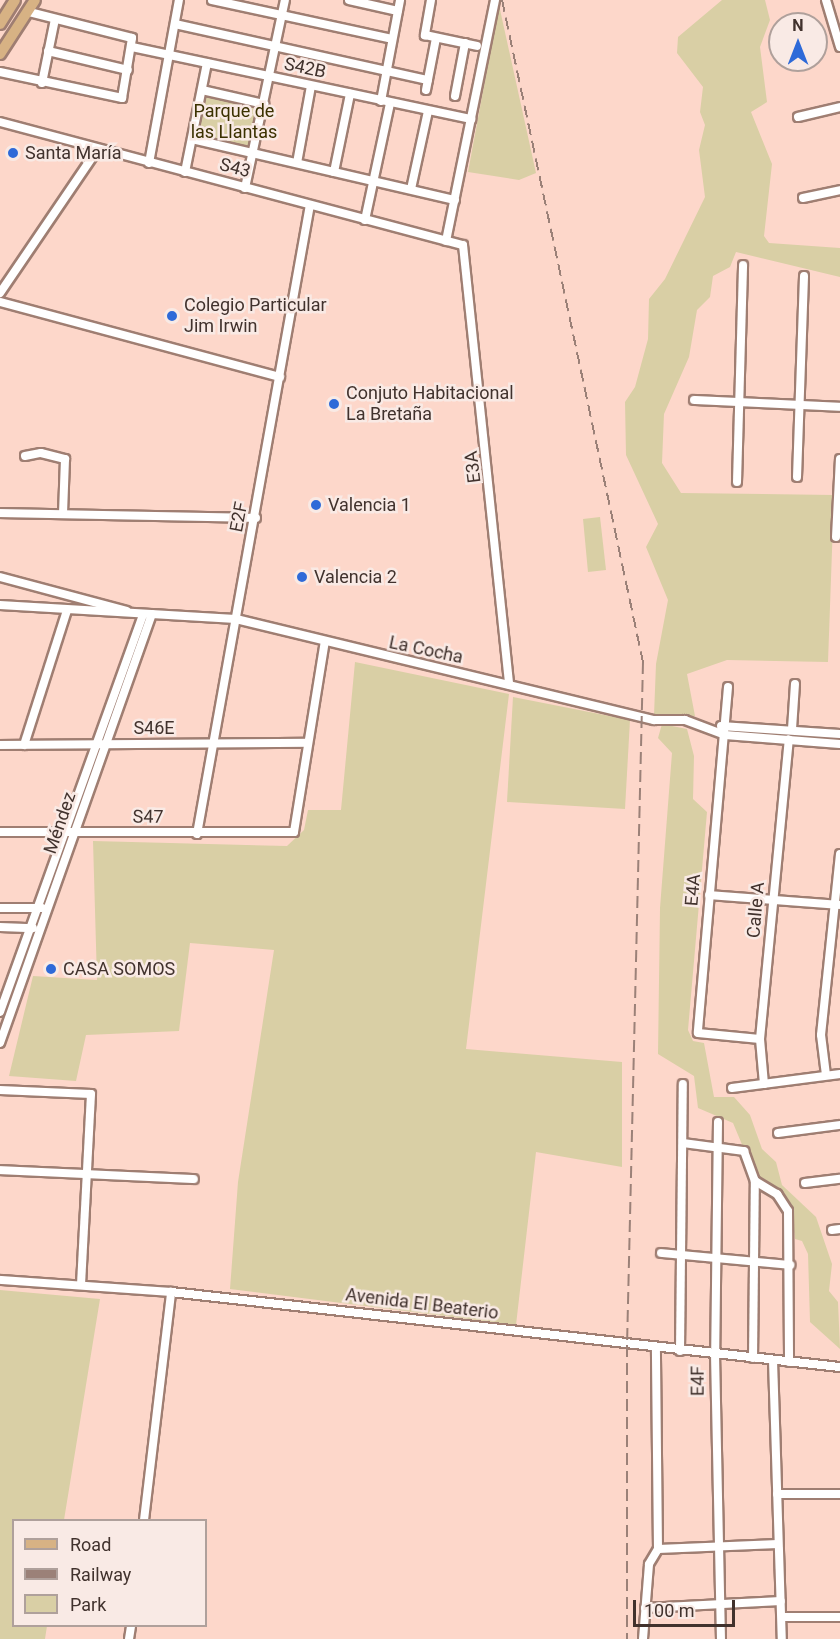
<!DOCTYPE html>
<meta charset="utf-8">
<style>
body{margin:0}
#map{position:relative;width:840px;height:1639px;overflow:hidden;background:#fdd7ca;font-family:Roboto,sans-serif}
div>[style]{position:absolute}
.green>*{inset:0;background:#d9cfa5}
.roads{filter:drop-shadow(2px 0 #9f7e72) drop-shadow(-2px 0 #9f7e72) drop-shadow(0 2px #9f7e72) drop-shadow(0 -2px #9f7e72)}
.minor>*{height:8px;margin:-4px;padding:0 4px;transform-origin:4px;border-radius:4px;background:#fff}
.major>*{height:10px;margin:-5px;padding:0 5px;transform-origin:5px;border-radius:5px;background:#d7b284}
.rail>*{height:2px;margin-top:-1px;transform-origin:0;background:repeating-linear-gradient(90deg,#9b8178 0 12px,transparent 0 18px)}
.dots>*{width:16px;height:16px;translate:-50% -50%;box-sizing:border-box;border:3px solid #f9eae5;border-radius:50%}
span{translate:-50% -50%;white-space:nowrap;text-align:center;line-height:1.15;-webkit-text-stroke:5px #f9eae5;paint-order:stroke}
.street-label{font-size:18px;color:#41322d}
.park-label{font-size:18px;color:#3b3100}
.poi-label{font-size:18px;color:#41322d}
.left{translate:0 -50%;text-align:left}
.legend{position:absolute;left:12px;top:1519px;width:195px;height:108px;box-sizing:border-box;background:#f9eae5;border:2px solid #afa09b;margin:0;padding:8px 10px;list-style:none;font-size:18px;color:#41322d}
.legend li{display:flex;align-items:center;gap:12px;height:30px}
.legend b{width:30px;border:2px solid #afa09b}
.north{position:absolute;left:768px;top:12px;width:60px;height:60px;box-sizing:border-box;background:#f9eae5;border:2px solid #afa09b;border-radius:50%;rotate:0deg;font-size:16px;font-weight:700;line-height:24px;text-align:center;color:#41322d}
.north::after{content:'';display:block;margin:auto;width:21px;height:27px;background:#2e6ad8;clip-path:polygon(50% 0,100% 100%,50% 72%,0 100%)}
.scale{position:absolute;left:633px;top:1600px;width:102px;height:27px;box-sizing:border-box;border:3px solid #41322d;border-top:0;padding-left:8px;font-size:18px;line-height:21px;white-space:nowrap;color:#41322d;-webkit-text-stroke:4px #f9eae5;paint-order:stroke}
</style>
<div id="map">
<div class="green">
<div style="clip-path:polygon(722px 0,765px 0,770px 20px,760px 47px,767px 102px,751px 112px,772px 164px,764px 236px,769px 243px,840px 248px,840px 277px,736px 252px,730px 267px,713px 276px,710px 297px,697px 310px,689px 357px,664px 414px,662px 463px,681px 493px,834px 495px,828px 662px,727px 660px,687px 674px,695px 716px,654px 715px,656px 664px,668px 600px,646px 547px,658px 524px,626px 455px,625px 402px,635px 387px,648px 339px,649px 299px,665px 279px,705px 197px,699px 150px,705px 125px,700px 112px,703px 87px,677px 53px,678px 37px)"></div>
<div style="clip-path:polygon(499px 5px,536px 173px,519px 180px,468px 172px)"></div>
<div style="clip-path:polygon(204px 93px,261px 105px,252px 150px,193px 135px)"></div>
<div style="clip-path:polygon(600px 517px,606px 570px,588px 572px,583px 519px)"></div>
<div style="clip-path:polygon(355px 662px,509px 694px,466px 1049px,622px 1062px,622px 1167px,536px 1152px,516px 1325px,230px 1289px,238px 1182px,274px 950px,190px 943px,179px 1031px,86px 1035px,76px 1081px,9px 1076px,33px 976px,97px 980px,93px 841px,287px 846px,304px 830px,308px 810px,341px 810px)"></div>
<div style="clip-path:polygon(513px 697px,630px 720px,625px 809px,507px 802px)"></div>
<div style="clip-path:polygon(662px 724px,687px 729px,694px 756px,693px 799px,707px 812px,688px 1030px,693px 1041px,704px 1043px,714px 1097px,734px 1097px,750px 1115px,762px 1149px,776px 1162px,782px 1185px,816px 1217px,832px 1264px,829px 1291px,838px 1302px,840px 1349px,810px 1322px,808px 1254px,802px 1241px,795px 1239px,791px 1210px,756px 1178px,733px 1123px,698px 1108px,694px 1076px,658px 1054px,660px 908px,672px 753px,658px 738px)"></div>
<div style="clip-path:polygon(0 1290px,100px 1299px,64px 1520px,14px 1520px,14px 1626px,47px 1626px,45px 1639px,0 1639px)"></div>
</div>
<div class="roads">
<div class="minor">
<div style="left:212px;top:0;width:184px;rotate:12.2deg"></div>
<div style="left:349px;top:0;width:50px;rotate:12.7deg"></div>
<div style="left:431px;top:0;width:36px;rotate:100deg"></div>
<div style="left:425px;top:35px;width:53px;rotate:11.9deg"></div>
<div style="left:826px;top:0;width:49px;rotate:73.4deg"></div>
<div style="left:175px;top:24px;width:259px;rotate:12.5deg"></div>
<div style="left:132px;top:47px;width:347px;rotate:12deg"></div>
<div style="left:48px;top:51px;width:82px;rotate:13.4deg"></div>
<div style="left:0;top:72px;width:125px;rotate:12deg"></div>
<div style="left:122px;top:98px;width:61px;rotate:-80.5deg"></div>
<div style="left:132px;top:38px;width:106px;rotate:-165.8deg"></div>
<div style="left:42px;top:83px;width:65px;rotate:-78.5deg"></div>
<div style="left:202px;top:90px;width:64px;rotate:12.7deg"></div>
<div style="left:426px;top:90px;width:53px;rotate:-79.1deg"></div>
<div style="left:455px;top:96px;width:54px;rotate:-79.3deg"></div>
<div style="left:381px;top:101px;width:103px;rotate:-79.3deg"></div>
<div style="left:798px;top:117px;width:43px;rotate:-13.4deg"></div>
<div style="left:0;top:122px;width:479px;rotate:14.9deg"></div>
<div style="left:463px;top:245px;width:442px;rotate:84deg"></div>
<div style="left:192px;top:139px;width:270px;rotate:13.1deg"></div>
<div style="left:149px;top:163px;width:166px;rotate:-79.6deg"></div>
<div style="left:297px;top:163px;width:78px;rotate:-79.7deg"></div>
<div style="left:185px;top:172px;width:111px;rotate:-78.6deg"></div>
<div style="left:334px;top:172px;width:80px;rotate:-78.4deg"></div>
<div style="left:245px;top:188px;width:192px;rotate:-78deg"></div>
<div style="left:411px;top:189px;width:80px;rotate:-77.7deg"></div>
<div style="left:803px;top:198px;width:38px;rotate:-12deg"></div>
<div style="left:365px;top:220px;width:120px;rotate:-77.9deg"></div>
<div style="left:446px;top:241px;width:246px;rotate:-78.5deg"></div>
<div style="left:0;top:293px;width:174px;rotate:-55.8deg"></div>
<div style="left:0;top:302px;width:290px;rotate:15deg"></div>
<div style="left:694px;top:400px;width:146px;rotate:2.7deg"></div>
<div style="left:25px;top:456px;width:16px;rotate:-11deg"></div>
<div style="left:41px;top:453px;width:25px;rotate:14deg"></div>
<div style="left:65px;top:459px;width:55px;rotate:92.1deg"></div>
<div style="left:797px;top:477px;width:201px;rotate:-88deg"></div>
<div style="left:737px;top:482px;width:217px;rotate:-88.4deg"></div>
<div style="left:0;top:513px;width:256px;rotate:1.1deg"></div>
<div style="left:836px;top:537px;width:78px;rotate:-87.1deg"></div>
<div style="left:0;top:577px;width:131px;rotate:15deg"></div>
<div style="left:0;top:605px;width:236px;rotate:3.4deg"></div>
<div style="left:236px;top:619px;width:430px;rotate:13.6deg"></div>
<div style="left:654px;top:720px;width:31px"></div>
<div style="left:685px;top:720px;width:43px;rotate:20.6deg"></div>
<div style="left:725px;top:735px;width:115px;rotate:4.5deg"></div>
<div style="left:728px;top:687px;width:347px;rotate:95deg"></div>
<div style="left:698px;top:1033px;width:62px;rotate:5.5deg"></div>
<div style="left:721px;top:726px;width:119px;rotate:3.8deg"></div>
<div style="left:792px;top:729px;width:45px;rotate:-86.2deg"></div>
<div style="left:0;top:745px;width:308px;rotate:-0.4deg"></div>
<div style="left:24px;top:745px;width:142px;rotate:-72.3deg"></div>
<div style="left:0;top:832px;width:294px"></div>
<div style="left:294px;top:832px;width:193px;rotate:-80.8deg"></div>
<div style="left:197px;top:834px;width:639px;rotate:-79.82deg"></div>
<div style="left:709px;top:895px;width:131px;rotate:4.4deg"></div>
<div style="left:0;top:908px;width:42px"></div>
<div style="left:0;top:927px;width:33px;rotate:2deg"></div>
<div style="left:0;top:1012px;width:423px;rotate:-70.2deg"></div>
<div style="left:0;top:1043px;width:455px;rotate:-70.5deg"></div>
<div style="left:826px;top:1075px;width:40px;rotate:-97.1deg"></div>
<div style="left:821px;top:1035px;width:182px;rotate:-84deg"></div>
<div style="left:764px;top:1084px;width:45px;rotate:-95.1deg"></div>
<div style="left:760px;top:1039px;width:301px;rotate:-84.5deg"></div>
<div style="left:732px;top:1088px;width:109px;rotate:-7.4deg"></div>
<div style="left:0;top:1090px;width:91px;rotate:2.5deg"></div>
<div style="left:91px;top:1094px;width:191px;rotate:93deg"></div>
<div style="left:718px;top:1122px;width:232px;rotate:90.7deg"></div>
<div style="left:715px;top:1354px;width:285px;rotate:88.8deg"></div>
<div style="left:778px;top:1133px;width:63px;rotate:-7.4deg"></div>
<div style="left:683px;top:1143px;width:62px;rotate:7.5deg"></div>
<div style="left:744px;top:1151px;width:32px;rotate:70deg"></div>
<div style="left:755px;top:1181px;width:26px;rotate:31deg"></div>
<div style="left:777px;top:1194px;width:20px;rotate:57deg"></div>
<div style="left:788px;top:1211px;width:151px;rotate:89.6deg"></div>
<div style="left:0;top:1170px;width:194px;rotate:2.7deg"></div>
<div style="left:805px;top:1183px;width:35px;rotate:-7deg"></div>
<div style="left:832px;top:1230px;width:8px;rotate:-7deg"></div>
<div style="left:661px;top:1253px;width:130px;rotate:5.3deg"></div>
<div style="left:0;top:1280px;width:171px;rotate:4deg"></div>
<div style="left:171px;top:1292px;width:673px;rotate:6.4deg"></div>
<div style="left:680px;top:1351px;width:267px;rotate:-89.4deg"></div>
<div style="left:753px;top:1358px;width:177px;rotate:-89.4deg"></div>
<div style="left:773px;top:1360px;width:279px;rotate:88.2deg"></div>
<div style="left:777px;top:1494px;width:63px"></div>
<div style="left:144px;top:1520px;width:230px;rotate:-83.2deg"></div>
<div style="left:658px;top:1549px;width:120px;rotate:-2.4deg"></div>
<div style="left:645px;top:1608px;width:136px;rotate:-2.9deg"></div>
<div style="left:782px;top:1617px;width:58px"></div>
<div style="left:129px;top:1639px;width:13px;rotate:-81deg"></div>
<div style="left:643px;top:1639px;width:75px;rotate:-85.4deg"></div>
<div style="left:649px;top:1564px;width:17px;rotate:-59deg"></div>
<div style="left:658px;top:1549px;width:201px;rotate:-90.6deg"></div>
</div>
<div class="major">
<div style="left:0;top:24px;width:28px;rotate:-58deg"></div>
<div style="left:0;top:54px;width:64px;rotate:-57.1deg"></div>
</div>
</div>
<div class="rail">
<div style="left:502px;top:0;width:677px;rotate:77.98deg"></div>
<div style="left:643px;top:662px;width:683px;rotate:91.34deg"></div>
<div style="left:627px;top:1345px;width:294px;rotate:90deg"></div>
</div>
<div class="dots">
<div style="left:13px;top:153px;background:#2e6ad8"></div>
<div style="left:172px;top:316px;background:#2e6ad8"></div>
<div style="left:334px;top:404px;background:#2e6ad8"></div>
<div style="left:316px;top:505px;background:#2e6ad8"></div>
<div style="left:302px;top:577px;background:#2e6ad8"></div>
<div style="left:51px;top:969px;background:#2e6ad8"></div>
</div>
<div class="street-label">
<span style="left:305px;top:68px;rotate:12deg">S42B</span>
<span style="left:235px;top:168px;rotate:15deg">S43</span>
<span style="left:473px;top:467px;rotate:-97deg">E3A</span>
<span style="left:239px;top:517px;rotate:-79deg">E2F</span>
<span style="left:426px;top:650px;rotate:12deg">La Cocha</span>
<span style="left:154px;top:728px">S46E</span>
<span style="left:148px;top:817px;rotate:1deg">S47</span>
<span style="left:60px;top:823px;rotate:-71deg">Méndez</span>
<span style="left:693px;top:890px;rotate:-85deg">E4A</span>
<span style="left:756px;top:910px;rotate:-85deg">Calle A</span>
<span style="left:422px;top:1304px;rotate:7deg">Avenida El Beaterio</span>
<span style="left:698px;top:1381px;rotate:-90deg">E4F</span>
</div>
<div class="park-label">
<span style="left:234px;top:122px">Parque de<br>las Llantas</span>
</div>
<div class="poi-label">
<span class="left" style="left:25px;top:153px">Santa María</span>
<span class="left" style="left:184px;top:316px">Colegio Particular<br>Jim Irwin</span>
<span class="left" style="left:346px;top:404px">Conjuto Habitacional<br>La Bretaña</span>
<span class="left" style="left:328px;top:505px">Valencia 1</span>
<span class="left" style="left:314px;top:577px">Valencia 2</span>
<span class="left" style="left:63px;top:969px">CASA SOMOS</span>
</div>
<ul class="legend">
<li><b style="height:8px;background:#d7b284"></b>Road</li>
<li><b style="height:8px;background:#9b8178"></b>Railway</li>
<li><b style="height:16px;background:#d9cfa5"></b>Park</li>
</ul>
<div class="north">N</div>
<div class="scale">100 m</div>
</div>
